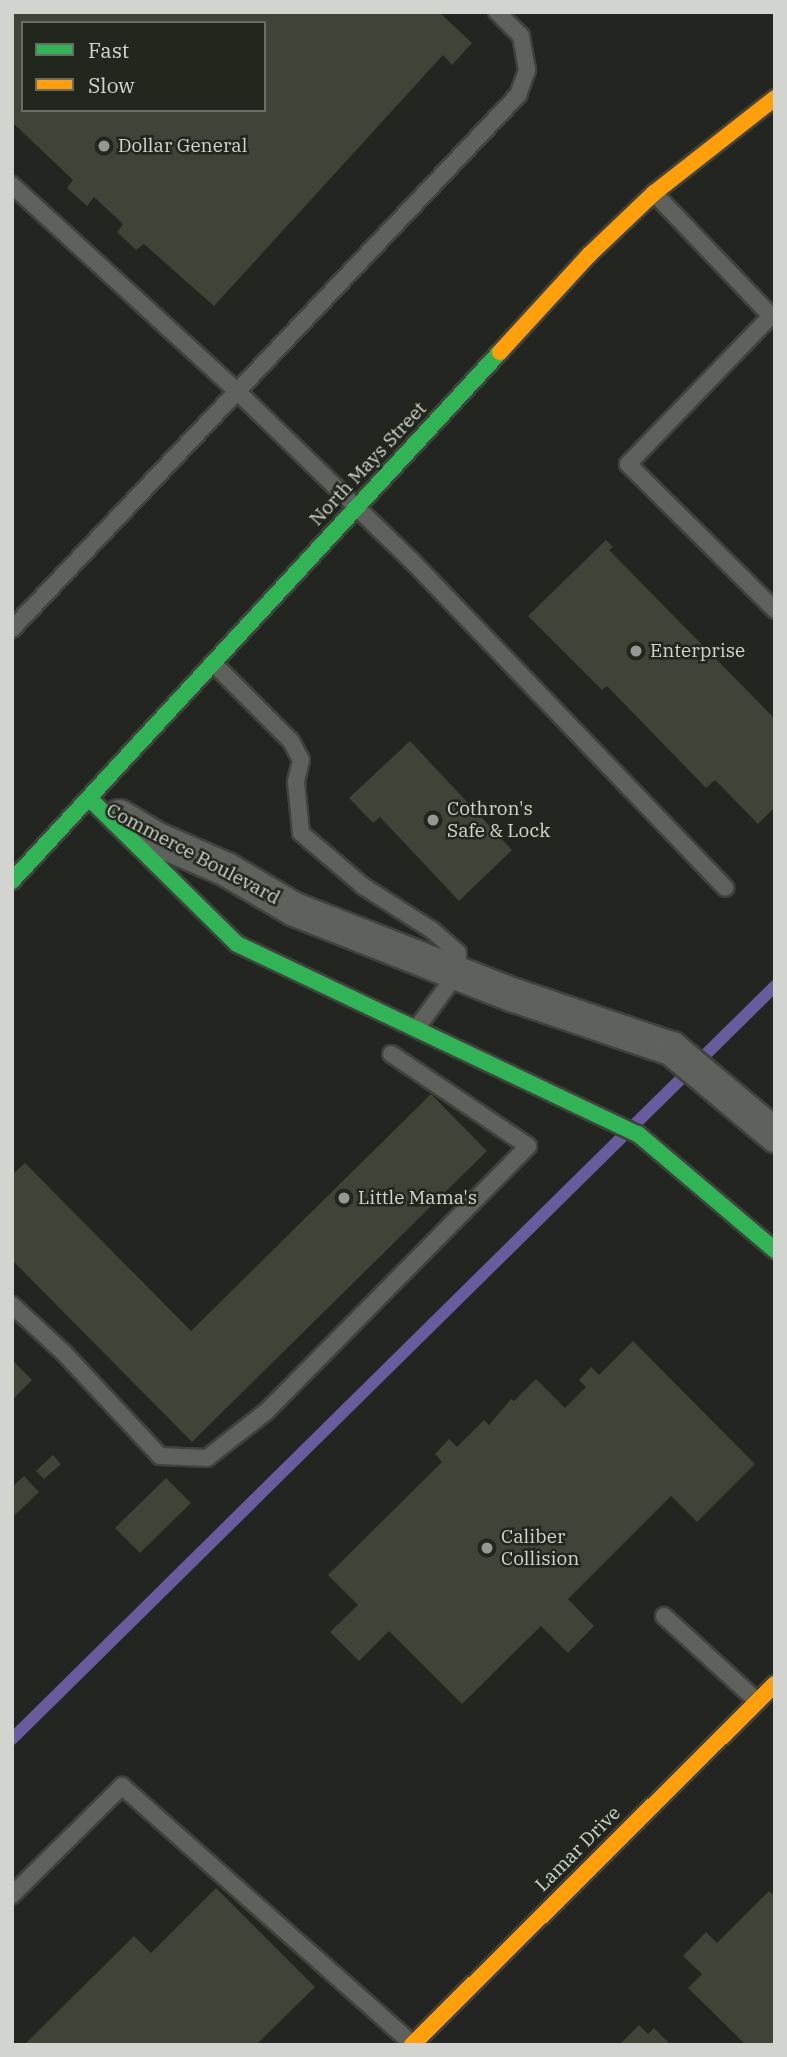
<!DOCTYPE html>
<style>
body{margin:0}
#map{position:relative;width:787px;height:2057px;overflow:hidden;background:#222520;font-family:"IBM Plex Serif",serif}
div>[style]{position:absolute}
.stream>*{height:12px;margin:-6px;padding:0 6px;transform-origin:6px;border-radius:6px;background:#685c9e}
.building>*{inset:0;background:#3e4437}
.roads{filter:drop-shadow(2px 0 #3f423d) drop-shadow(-2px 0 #3f423d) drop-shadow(0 2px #3f423d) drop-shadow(0 -2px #3f423d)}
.lane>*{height:16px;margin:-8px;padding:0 8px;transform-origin:8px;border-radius:8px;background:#5f615d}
.street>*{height:33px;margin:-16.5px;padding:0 16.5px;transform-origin:16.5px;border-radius:16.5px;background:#5f615d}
.fast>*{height:16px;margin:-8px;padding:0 8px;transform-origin:8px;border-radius:8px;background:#30b455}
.slow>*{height:16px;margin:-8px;padding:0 8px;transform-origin:8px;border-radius:8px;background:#ff9f0a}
.dots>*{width:19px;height:19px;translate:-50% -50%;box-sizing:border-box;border:4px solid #22271e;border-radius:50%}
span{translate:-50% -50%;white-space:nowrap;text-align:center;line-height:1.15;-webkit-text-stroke:5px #22271e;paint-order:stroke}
.poi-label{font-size:19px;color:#d2d5cf}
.left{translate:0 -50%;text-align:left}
.street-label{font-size:19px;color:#d2d5cf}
.frame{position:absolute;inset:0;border:14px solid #d2d5cf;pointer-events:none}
.legend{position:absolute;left:21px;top:21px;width:245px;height:91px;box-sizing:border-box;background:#22271e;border:2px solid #686d65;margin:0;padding:9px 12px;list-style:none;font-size:21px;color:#d2d5cf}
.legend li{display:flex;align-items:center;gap:14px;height:35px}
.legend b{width:35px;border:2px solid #686d65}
</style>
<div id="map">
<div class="stream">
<div style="left:12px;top:1739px;width:1072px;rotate:-44.62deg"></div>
</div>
<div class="building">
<div style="clip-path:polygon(evenodd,12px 12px,439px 12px,472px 43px,452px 65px,443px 55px,214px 306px,144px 244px,136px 250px,117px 232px,123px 224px,94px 197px,87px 206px,67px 188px,73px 180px,12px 122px,12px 12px,23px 23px,264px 23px,264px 110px,23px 110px,23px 23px)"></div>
<div style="clip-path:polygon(606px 540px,613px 547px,609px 550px,775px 719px,775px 807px,758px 824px,715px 780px,706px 788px,607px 686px,602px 690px,528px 616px)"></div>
<div style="clip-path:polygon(410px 741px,512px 850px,459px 901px,380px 817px,373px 823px,349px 798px)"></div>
<div style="clip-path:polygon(431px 1094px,487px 1151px,192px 1442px,12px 1260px,12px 1175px,25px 1163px,191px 1331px)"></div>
<div style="clip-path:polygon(633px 1341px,755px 1464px,697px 1522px,671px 1496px,568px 1599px,594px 1626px,568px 1653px,541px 1626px,462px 1704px,389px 1631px,359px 1661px,330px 1632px,358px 1605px,328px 1575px,442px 1462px,435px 1454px,449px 1439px,457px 1447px,484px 1420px,489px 1425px,511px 1399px,514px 1401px,536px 1379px,565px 1408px,586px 1387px,579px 1380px,591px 1367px,599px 1375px)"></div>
<div style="clip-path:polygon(12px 1360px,32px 1380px,12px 1400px)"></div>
<div style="clip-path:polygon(53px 1455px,61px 1464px,44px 1479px,36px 1471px)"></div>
<div style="clip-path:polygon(24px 1476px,39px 1492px,15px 1515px,12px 1512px,12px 1487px)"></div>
<div style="clip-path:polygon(166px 1478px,191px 1503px,140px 1553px,115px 1528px)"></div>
<div style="clip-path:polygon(216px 1888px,315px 1987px,256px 2045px,24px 2045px,134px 1936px,151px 1953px)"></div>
<div style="clip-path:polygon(769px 1891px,775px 1897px,775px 2045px,746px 2045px,688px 1988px,702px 1974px,683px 1956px,706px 1932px,717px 1943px)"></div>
<div style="clip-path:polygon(639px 2025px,648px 2034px,654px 2028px,671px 2045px,619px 2045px)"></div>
</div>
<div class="roads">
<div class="lane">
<div style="left:12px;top:185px;width:305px;rotate:42.5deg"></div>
<div style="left:237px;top:391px;width:243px;rotate:44.2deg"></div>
<div style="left:411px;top:560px;width:454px;rotate:46.2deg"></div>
<div style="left:654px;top:193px;width:170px;rotate:46.4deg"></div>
<div style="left:771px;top:316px;width:206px;rotate:134deg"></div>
<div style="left:628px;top:464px;width:207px;rotate:44.8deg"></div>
<div style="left:12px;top:629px;width:736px;rotate:-46.54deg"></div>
<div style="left:518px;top:95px;width:27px;rotate:-70deg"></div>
<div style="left:527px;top:70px;width:35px;rotate:-100deg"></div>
<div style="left:521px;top:36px;width:34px;rotate:-135deg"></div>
<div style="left:214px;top:664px;width:109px;rotate:45deg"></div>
<div style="left:291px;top:741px;width:21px;rotate:62deg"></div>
<div style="left:301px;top:760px;width:23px;rotate:103deg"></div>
<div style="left:296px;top:782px;width:51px;rotate:84.4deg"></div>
<div style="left:301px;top:833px;width:82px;rotate:40.5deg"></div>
<div style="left:363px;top:886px;width:83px;rotate:32.7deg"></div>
<div style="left:433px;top:931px;width:33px;rotate:41deg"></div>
<div style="left:458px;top:953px;width:20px;rotate:93deg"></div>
<div style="left:457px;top:973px;width:69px;rotate:126.2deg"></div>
<div style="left:12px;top:1305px;width:71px;rotate:42.7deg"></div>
<div style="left:64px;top:1353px;width:141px;rotate:47deg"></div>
<div style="left:160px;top:1456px;width:47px;rotate:2.4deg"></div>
<div style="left:207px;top:1458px;width:76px;rotate:-38.1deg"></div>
<div style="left:267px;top:1411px;width:372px;rotate:-45.4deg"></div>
<div style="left:528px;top:1146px;width:165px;rotate:-146.1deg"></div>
<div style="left:664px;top:1616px;width:126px;rotate:42.4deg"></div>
<div style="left:12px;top:1895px;width:155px;rotate:-44.7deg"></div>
<div style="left:122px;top:1786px;width:389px;rotate:41.6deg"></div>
</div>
<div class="street">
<div style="left:119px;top:816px;width:44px;rotate:31.2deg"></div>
<div style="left:157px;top:839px;width:75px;rotate:23.5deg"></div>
<div style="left:226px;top:869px;width:79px;rotate:30.5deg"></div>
<div style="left:294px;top:909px;width:236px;rotate:21.4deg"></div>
<div style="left:514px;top:995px;width:166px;rotate:18.7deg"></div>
<div style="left:671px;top:1048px;width:136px;rotate:39.9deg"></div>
</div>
<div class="fast">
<div style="left:90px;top:799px;width:206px;rotate:44.6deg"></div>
<div style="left:237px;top:944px;width:444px;rotate:25.4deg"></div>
<div style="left:638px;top:1134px;width:180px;rotate:40.3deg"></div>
<div style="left:12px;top:881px;width:720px;rotate:-47.31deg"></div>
</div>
<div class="slow">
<div style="left:500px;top:352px;width:132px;rotate:-47.5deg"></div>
<div style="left:589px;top:255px;width:90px;rotate:-43.6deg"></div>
<div style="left:654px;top:193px;width:154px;rotate:-38.1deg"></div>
<div style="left:412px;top:2045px;width:512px;rotate:-44.84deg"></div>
</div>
</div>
<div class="dots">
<div style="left:104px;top:146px;background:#949792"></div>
<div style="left:636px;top:651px;background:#949792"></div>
<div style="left:433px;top:820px;background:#949792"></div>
<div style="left:344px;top:1198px;background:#949792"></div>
<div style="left:487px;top:1548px;background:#949792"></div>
</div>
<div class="poi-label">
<span class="left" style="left:118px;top:146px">Dollar General</span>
<span class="left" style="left:650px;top:651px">Enterprise</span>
<span class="left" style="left:447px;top:820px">Cothron's<br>Safe &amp; Lock</span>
<span class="left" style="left:358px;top:1198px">Little Mama's</span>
<span class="left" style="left:501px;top:1548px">Caliber<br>Collision</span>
</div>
<div class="street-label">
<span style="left:368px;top:464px;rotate:-47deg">North Mays Street</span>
<span style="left:193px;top:854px;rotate:28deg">Commerce Boulevard</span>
<span style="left:578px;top:1849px;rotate:-45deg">Lamar Drive</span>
</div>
<div class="frame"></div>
<ul class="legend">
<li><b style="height:9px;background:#30b455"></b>Fast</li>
<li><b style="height:9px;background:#ff9f0a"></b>Slow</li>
</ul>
</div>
